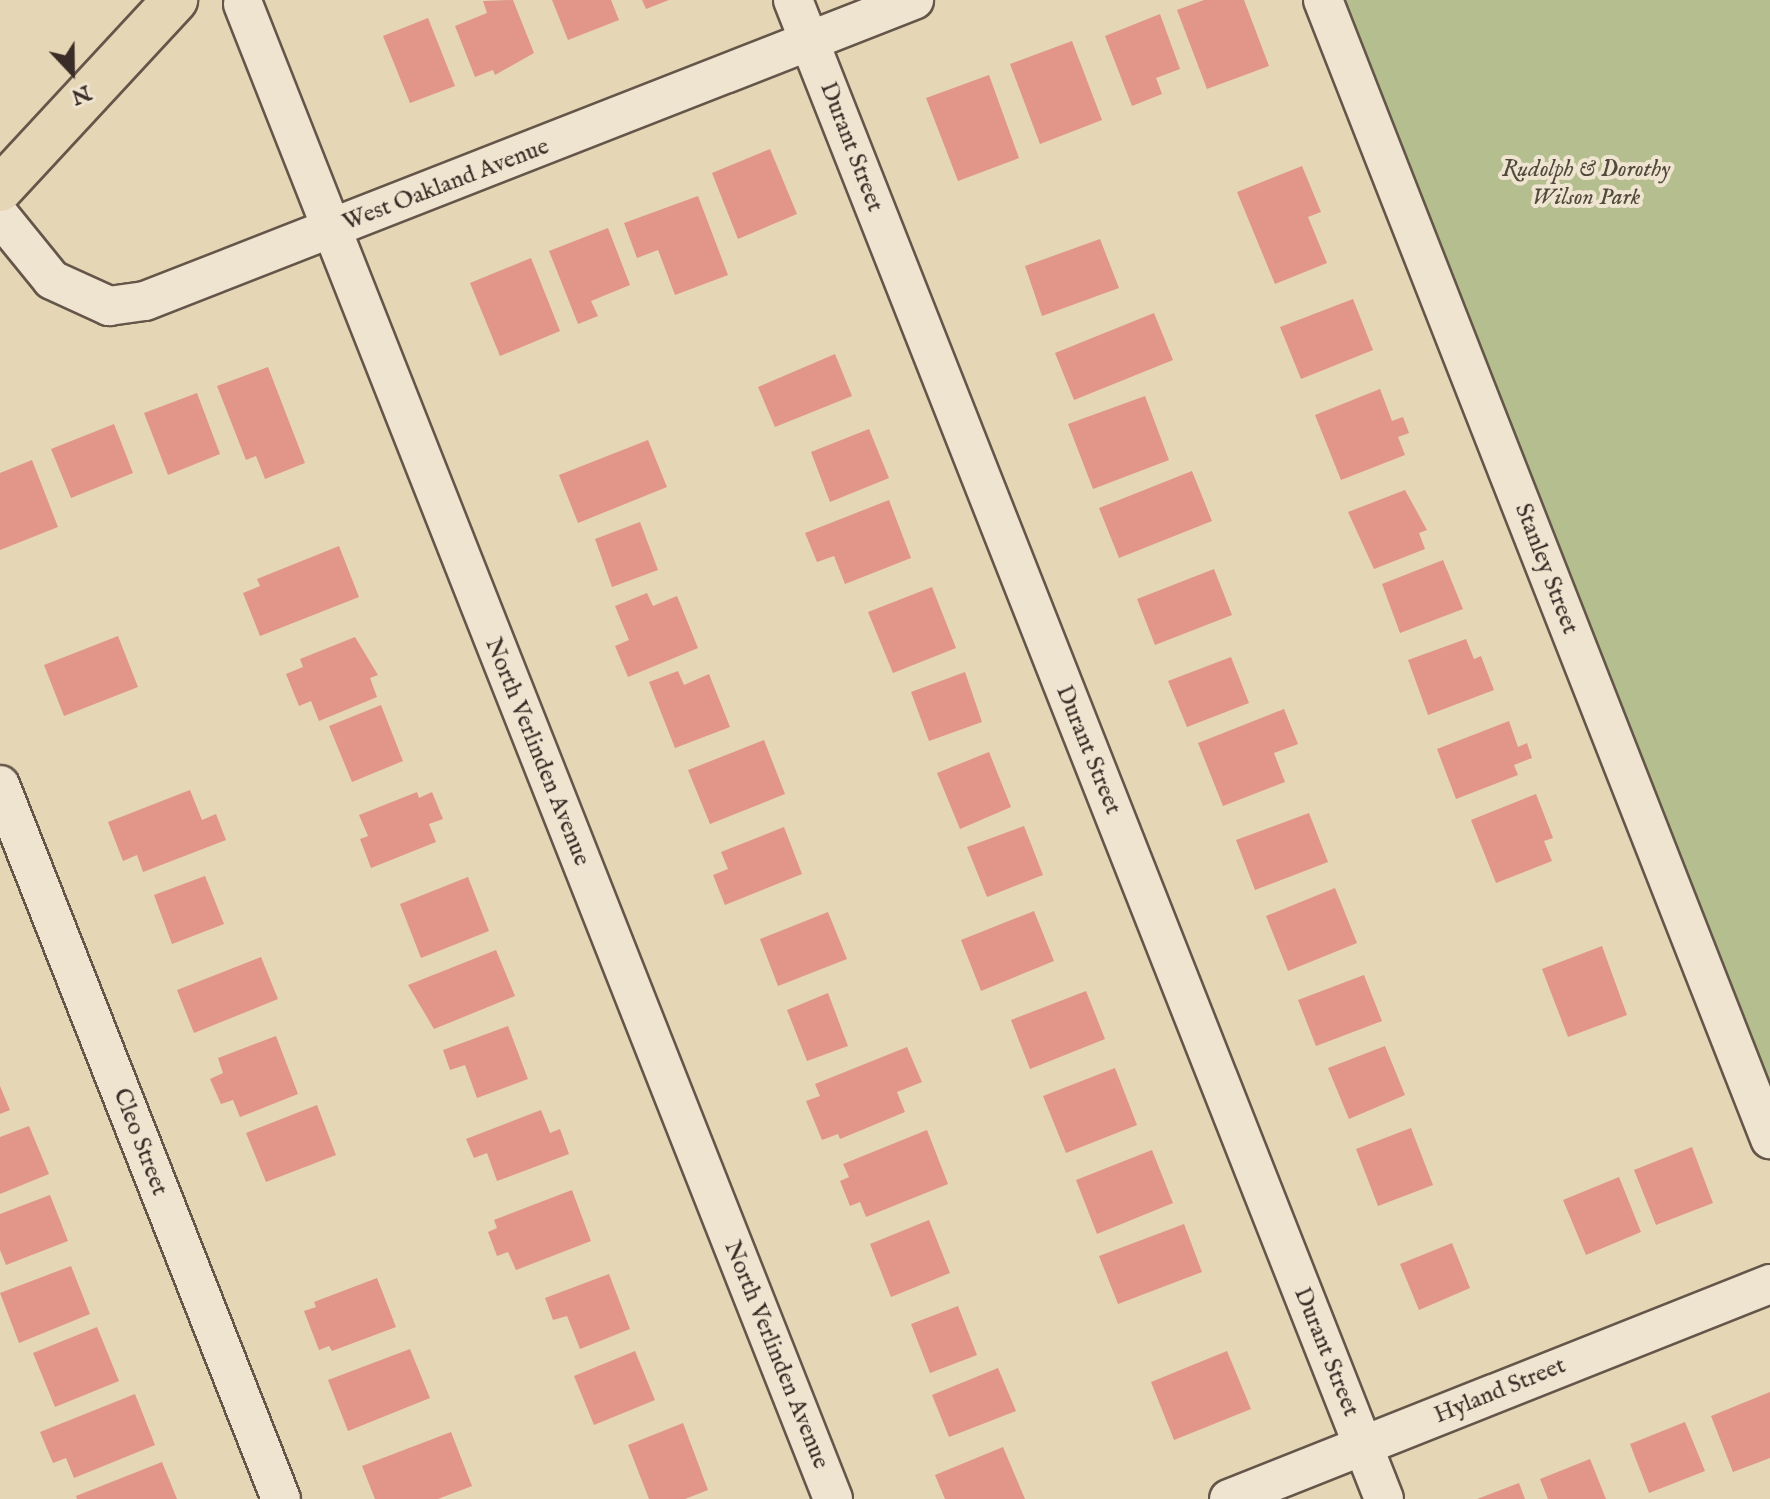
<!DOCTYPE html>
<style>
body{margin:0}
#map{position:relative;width:1770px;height:1499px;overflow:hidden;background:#e5d6b6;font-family:"IM FELL English",serif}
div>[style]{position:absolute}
.green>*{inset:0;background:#b4be8e}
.building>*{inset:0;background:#e19689}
.roads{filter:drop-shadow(2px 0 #65564a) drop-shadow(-2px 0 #65564a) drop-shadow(0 2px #65564a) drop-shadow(0 -2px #65564a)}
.minor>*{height:38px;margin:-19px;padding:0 19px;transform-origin:19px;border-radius:19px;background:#eee4d0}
.primary>*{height:44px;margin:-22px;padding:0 22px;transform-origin:22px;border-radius:22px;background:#e5d6b6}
span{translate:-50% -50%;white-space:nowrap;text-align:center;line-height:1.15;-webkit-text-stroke:8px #eee4d0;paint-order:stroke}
.street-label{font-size:24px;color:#3a2c26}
.park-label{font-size:24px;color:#52493b;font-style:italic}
.north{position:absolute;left:32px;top:32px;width:80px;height:80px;-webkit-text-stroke:6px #eee4d0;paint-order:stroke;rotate:158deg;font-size:22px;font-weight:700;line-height:32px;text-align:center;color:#3a2c26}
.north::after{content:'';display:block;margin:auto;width:28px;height:36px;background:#3a2c26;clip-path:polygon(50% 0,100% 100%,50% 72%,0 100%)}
</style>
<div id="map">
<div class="green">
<div style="clip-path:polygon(1316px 0,1770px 0,1770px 1160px)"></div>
</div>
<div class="building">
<div style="clip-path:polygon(513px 0,534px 53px,495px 75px,493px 70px,475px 77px,455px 26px,487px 13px,483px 1px)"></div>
<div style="clip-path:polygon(552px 0,611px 0,619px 20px,568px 40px)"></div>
<div style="clip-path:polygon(642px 0,669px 0,646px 9px)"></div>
<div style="clip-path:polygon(1204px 0,1244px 0,1269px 66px,1207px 89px,1177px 10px)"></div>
<div style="clip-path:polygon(1160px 14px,1180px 69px,1156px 78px,1162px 94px,1132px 106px,1105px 36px)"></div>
<div style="clip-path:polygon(428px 18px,455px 86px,410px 103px,383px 36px)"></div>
<div style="clip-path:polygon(1072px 41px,1102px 120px,1040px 144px,1010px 64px)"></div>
<div style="clip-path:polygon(989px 75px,1019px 158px,958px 181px,926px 98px)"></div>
<div style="clip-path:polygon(770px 149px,797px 214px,738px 239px,712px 173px)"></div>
<div style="clip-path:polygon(1302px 166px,1321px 212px,1308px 217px,1327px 263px,1275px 284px,1237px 192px)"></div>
<div style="clip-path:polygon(698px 196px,728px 275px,675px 295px,658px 250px,637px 258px,624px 223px)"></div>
<div style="clip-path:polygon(608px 228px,630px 285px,591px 301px,598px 316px,578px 324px,549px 251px)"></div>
<div style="clip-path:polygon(1100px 239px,1119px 288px,1042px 316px,1025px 266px)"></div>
<div style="clip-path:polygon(531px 258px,560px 331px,500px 356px,470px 283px)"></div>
<div style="clip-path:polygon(1353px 299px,1373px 350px,1301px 379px,1280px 327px)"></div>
<div style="clip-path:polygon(1154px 313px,1173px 360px,1074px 400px,1055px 353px)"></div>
<div style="clip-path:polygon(835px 354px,852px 396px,775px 427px,758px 387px)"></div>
<div style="clip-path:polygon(268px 367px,305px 463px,265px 479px,256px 456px,246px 460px,217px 386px)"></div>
<div style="clip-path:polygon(1380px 389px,1392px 421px,1403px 417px,1409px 433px,1398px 437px,1405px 455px,1341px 480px,1315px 415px)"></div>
<div style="clip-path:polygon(197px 393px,220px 454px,168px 475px,144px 413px)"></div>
<div style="clip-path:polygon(1145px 396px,1169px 460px,1093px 489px,1068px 424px)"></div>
<div style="clip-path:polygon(114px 424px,133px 473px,71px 498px,51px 449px)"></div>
<div style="clip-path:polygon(869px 429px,889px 478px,830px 502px,811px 452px)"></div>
<div style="clip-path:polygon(648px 440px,667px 487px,578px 523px,559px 475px)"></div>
<div style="clip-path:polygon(32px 460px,58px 527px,0 550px,0 473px)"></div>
<div style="clip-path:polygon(1192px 471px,1212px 521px,1119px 558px,1099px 508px)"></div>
<div style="clip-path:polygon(1405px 490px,1427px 530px,1419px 533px,1425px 549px,1374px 569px,1348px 512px)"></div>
<div style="clip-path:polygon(889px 500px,911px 558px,845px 584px,834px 556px,817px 562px,805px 533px)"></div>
<div style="clip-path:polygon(640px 522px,658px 570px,612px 587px,595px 539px)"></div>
<div style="clip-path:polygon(339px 546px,359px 597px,260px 636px,243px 593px,260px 586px,257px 579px)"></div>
<div style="clip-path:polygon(1443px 560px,1463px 609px,1400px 633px,1382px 584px)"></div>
<div style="clip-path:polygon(1214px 569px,1232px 615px,1155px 645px,1137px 599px)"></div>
<div style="clip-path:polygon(932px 587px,956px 648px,893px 673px,868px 612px)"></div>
<div style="clip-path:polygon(647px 593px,653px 606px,677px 596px,698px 648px,628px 677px,615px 646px,629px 640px,615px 606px)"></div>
<div style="clip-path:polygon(118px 636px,138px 687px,64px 716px,44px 665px)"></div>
<div style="clip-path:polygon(355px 637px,378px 675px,370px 678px,377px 697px,319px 721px,311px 701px,299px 706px,286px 674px,303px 667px,300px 659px)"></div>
<div style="clip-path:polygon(1466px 639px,1474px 659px,1481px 656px,1494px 690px,1428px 715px,1408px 660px)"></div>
<div style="clip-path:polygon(1231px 657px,1249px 703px,1187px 727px,1168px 681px)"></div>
<div style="clip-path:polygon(678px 671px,684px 685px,709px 674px,730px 727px,675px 748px,649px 682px)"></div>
<div style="clip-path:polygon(965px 672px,982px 722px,929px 741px,911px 692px)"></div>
<div style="clip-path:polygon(381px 705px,403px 761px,352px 782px,329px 726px)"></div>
<div style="clip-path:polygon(1284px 709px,1298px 744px,1274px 753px,1285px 782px,1223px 806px,1198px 743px)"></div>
<div style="clip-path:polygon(1509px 721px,1518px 747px,1527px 743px,1532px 758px,1514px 765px,1518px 775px,1456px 799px,1437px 749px)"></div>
<div style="clip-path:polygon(764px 740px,785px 794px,710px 824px,688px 770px)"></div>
<div style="clip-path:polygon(989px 752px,1011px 807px,960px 829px,937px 773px)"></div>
<div style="clip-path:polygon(190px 790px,202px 820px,216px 814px,226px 840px,143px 872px,137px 855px,123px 861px,108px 822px)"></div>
<div style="clip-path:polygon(417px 792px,419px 798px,432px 792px,443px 819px,429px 824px,436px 842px,371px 868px,360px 839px,368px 836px,359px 815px)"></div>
<div style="clip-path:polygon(1536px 794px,1553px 838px,1544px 841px,1552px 861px,1496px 883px,1471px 820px)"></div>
<div style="clip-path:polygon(1309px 813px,1328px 862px,1255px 890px,1236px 840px)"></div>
<div style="clip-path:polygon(1024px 826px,1043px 875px,987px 897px,967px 847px)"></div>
<div style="clip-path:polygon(784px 827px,802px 874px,725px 905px,713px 875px,728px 869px,721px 852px)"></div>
<div style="clip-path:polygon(205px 876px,224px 924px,172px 944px,154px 895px)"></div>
<div style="clip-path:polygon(468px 877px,489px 931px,421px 958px,400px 904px)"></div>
<div style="clip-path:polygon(1335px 888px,1357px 943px,1288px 971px,1266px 916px)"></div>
<div style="clip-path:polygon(1034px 911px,1054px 961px,981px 991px,961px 940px)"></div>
<div style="clip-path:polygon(828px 912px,847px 959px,778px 986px,760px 939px)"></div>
<div style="clip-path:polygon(1602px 946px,1627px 1015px,1568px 1037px,1542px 969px)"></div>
<div style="clip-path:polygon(496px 950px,515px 996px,434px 1029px,408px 985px)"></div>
<div style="clip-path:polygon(261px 957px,278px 999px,194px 1033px,177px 990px)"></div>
<div style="clip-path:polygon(1364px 975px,1382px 1021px,1316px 1046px,1298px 1000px)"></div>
<div style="clip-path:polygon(1086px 991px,1105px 1039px,1030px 1069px,1011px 1020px)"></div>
<div style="clip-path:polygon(828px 993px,848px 1046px,807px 1061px,787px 1010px)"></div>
<div style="clip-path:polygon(508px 1026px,528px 1079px,477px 1098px,465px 1065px,450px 1070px,443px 1050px)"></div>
<div style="clip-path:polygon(276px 1036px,298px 1094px,240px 1117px,233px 1100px,221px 1104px,210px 1079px,223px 1073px,218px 1058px)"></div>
<div style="clip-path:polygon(1385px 1046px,1405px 1095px,1349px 1119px,1328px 1068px)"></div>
<div style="clip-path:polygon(907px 1047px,922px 1082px,897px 1092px,905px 1112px,840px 1139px,838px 1134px,822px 1140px,806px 1101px,820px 1096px,815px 1084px)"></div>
<div style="clip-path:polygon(1115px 1068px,1137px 1125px,1066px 1153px,1043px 1096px)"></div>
<div style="clip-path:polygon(0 1086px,10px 1110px,0 1114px)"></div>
<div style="clip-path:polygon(317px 1105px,336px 1155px,266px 1182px,246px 1133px)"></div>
<div style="clip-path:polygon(541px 1110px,550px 1133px,560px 1129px,569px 1154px,497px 1181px,487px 1153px,474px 1158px,466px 1139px)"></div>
<div style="clip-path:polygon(29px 1126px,49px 1174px,0 1194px,0 1137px)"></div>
<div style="clip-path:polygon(1411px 1128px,1433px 1185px,1378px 1206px,1356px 1149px)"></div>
<div style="clip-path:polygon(927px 1130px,948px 1184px,866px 1217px,860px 1202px,850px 1206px,840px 1181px,849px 1177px,843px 1164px)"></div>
<div style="clip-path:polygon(1692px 1147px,1713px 1203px,1656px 1225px,1634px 1170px)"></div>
<div style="clip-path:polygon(1152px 1150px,1173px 1203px,1097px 1234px,1076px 1180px)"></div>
<div style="clip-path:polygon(1619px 1177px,1641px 1232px,1586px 1255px,1563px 1200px)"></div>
<div style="clip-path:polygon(572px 1190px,591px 1241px,516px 1270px,508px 1252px,497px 1256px,488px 1232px,497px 1228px,494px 1220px)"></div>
<div style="clip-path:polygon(50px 1195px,68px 1241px,6px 1265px,0 1250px,0 1214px)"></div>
<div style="clip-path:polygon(929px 1220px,950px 1273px,891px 1297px,870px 1244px)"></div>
<div style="clip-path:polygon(1184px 1224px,1202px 1272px,1118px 1304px,1099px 1256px)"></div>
<div style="clip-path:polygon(1452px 1243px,1470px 1288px,1419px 1310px,1400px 1264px)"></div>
<div style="clip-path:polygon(71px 1266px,90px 1314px,19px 1343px,0 1293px)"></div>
<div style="clip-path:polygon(609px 1274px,630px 1329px,580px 1349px,567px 1316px,553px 1320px,545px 1298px)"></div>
<div style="clip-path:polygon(377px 1278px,396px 1327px,332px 1351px,329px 1346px,319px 1350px,304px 1311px,316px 1307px,314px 1302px)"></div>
<div style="clip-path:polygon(958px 1306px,977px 1355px,930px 1373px,911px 1324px)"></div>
<div style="clip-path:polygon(97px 1327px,119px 1381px,55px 1407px,33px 1353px)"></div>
<div style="clip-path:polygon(410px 1349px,430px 1398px,348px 1431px,328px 1380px)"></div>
<div style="clip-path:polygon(635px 1351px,655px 1400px,594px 1425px,574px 1376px)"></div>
<div style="clip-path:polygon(1227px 1351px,1251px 1409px,1174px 1440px,1151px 1382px)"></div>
<div style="clip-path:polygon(998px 1368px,1016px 1411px,949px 1437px,932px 1395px)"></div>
<div style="clip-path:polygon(1770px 1392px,1770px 1458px,1733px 1472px,1711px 1416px)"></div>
<div style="clip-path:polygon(135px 1394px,155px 1445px,74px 1478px,66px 1458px,53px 1463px,40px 1432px)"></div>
<div style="clip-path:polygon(1685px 1422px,1705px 1471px,1649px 1493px,1630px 1444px)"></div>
<div style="clip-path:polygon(683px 1423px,708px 1490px,685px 1499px,649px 1499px,628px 1445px)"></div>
<div style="clip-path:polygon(451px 1432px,472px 1486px,438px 1499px,375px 1499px,362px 1466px)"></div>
<div style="clip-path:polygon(1003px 1447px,1025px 1499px,945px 1499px,935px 1475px)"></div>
<div style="clip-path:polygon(1590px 1459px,1606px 1499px,1548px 1499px,1540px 1479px)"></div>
<div style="clip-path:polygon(162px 1462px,177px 1499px,77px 1499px,76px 1496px)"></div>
<div style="clip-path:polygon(1519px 1483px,1525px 1499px,1477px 1499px)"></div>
</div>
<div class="roads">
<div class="minor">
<div style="left:793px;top:0;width:1611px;rotate:68.48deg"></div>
<div style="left:1323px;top:0;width:1224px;rotate:68.57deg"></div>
<div style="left:243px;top:4px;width:1607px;rotate:68.46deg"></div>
<div style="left:0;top:216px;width:82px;rotate:50.9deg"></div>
<div style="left:52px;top:280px;width:63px;rotate:24.5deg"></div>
<div style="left:109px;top:306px;width:36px;rotate:-8deg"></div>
<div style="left:145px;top:301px;width:826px;rotate:-21.38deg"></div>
<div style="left:0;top:785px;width:767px;rotate:68.52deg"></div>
<div style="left:1229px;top:1499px;width:582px;rotate:-21.67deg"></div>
</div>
<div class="primary">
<div style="left:0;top:189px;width:258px;rotate:-47.2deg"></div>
</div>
</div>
<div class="street-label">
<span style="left:851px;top:147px;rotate:69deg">Durant Street</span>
<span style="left:446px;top:185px;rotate:-21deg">West Oakland Avenue</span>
<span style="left:1546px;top:569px;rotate:69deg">Stanley Street</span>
<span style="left:1088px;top:750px;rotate:68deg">Durant Street</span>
<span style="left:537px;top:752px;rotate:68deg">North Verlinden Avenue</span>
<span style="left:140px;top:1142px;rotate:69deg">Cleo Street</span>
<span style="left:1326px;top:1352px;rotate:68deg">Durant Street</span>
<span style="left:776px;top:1355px;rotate:68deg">North Verlinden Avenue</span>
<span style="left:1500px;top:1391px;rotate:-22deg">Hyland Street</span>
</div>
<div class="park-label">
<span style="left:1586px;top:184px">Rudolph &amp; Dorothy<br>Wilson Park</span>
</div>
<div class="north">N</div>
</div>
